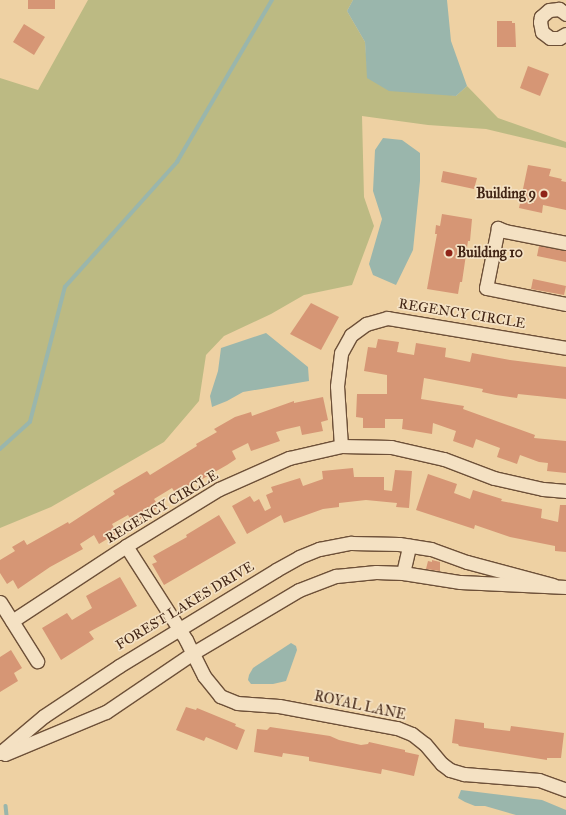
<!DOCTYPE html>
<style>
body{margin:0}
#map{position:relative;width:566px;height:815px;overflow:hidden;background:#eed1a3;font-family:"IM FELL Great Primer",serif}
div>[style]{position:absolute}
.green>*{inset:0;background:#bcba83}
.water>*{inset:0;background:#9ab6ac}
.stream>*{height:3.5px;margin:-1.75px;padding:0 1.75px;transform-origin:1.75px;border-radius:1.75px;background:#9ab6ac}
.building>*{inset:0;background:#d69675}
.roads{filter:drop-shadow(1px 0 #6d5038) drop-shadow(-1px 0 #6d5038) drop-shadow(0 1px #6d5038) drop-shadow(0 -1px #6d5038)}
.street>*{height:13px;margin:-6.5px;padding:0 6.5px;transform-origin:6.5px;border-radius:6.5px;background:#f4e1c3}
.dots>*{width:11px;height:11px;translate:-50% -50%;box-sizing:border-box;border:2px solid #f4e1c3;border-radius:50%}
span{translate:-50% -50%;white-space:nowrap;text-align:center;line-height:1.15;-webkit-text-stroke:3.5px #f4e1c3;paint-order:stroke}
.poi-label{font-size:14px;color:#422515;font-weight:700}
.right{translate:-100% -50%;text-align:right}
.left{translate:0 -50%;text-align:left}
.street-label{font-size:14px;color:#422515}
</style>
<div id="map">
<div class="green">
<div style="clip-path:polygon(88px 0,353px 0,347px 11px,365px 42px,368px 78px,456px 96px,467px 86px,498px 118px,566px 142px,566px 148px,486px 129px,428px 125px,362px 116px,364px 197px,374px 226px,352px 285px,304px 295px,271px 314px,224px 336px,206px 355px,199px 401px,164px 442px,51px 507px,0 528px,0 78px,38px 90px)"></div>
</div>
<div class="water">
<div style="clip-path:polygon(353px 0,447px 0,451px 41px,467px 86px,456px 96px,389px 91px,367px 78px,365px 42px,347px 11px)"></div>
<div style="clip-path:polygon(383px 138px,402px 140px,420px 153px,420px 181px,413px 250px,396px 285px,373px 275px,369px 264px,382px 219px,373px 191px,375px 150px)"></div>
<div style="clip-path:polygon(266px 333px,308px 367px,309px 381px,243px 392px,227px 401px,212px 407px,210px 396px,218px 371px,221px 348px)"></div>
<div style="clip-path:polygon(291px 643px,296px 646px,297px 650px,286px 681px,273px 684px,251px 684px,248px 680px,249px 675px,253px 668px)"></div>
<div style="clip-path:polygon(461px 790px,542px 800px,566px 810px,566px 815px,516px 815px,485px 806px,475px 806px,465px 802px,458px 798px)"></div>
</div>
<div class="stream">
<div style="left:0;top:449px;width:40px;rotate:-42deg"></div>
<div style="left:30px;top:422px;width:139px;rotate:-75.5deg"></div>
<div style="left:65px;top:287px;width:168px;rotate:-48.1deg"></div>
<div style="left:177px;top:162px;width:188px;rotate:-59.6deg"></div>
<div style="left:6px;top:806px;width:9px;rotate:84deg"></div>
</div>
<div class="building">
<div style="clip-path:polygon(28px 0,55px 0,55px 9px,28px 9px)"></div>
<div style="clip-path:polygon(497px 21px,512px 21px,512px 23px,515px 23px,516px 47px,497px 47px)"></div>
<div style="clip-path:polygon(24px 24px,45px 37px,34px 55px,13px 42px)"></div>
<div style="clip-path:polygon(528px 66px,549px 74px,540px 96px,520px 88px)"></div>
<div style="clip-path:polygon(528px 165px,551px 169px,549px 176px,562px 179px,561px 181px,566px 182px,566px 210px,543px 205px,542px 213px,519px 208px)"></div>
<div style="clip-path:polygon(443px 171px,477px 178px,474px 189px,441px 182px)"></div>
<div style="clip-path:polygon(442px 214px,472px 219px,470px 241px,468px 241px,462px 282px,460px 282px,458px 294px,427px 289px,437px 234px,435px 234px,436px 225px,440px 226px)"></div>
<div style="clip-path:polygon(539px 246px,566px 251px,566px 262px,537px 256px)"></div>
<div style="clip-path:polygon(533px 279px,566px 286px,564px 295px,531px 289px)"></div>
<div style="clip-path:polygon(311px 303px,339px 317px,321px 350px,290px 334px)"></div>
<div style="clip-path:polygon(378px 339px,399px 342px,397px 352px,414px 355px,416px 343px,446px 348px,445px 357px,470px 362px,472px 353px,510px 360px,566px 367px,566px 399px,518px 394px,517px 398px,496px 395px,482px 392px,483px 389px,424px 378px,421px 399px,464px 406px,463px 409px,535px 435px,534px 438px,566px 441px,566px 473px,547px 471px,548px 463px,539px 462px,520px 455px,517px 464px,497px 457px,500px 448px,476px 439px,473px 448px,453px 441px,456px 431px,433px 423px,432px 434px,402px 429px,403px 419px,385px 419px,385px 428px,363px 428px,363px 418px,356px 417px,357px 394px,387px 394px,387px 375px,364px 371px,368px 347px,376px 348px)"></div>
<div style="clip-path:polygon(323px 397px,328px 420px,321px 422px,323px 431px,302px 435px,300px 426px,287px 429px,276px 432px,280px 441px,251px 451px,248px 443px,232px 451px,236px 459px,227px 465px,176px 494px,172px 488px,154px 499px,159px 507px,133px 523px,128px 515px,112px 524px,117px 533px,99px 544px,94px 535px,80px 544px,83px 549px,50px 567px,18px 589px,13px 580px,7px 584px,0 573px,0 560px,15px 551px,12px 547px,24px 540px,27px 545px,68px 522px,69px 524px,115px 494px,113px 491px,147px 471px,150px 475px,197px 446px,196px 444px,217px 432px,214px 429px,235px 417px,251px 412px,252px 416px,294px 401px,294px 403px)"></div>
<div style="clip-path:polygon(353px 468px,354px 477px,384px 477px,384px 490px,392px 491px,395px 470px,412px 471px,409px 508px,396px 507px,397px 503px,366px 500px,339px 503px,339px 507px,323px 509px,284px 523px,281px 515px,247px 534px,232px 506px,250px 496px,254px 502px,259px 499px,265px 511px,271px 508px,266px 495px,273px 492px,271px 487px,300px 478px,303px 486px,323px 479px,322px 471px)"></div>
<div style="clip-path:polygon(428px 474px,457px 484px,454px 493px,470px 499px,473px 490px,502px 499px,501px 501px,542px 509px,541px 518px,558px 522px,560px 505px,566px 505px,566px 552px,555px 551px,555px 546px,510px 537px,475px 525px,474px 529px,416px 510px)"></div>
<div style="clip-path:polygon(219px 515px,236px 543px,164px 585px,152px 564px,157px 562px,153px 556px,187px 537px,186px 535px)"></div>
<div style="clip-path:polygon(432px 560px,440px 562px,440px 571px,426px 569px,428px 561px,432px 562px)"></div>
<div style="clip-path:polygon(120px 577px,137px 606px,89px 632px,94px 639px,61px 660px,42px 628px,67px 613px,72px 620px,92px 608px,86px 596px)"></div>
<div style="clip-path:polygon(11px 650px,22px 668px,14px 673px,18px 681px,0 692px,0 657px)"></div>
<div style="clip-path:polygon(186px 707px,196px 710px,197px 708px,236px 724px,235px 726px,245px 730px,237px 750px,206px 737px,204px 741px,176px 730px)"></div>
<div style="clip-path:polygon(455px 719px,484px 723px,484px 728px,510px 731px,511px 726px,564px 733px,561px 758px,547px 758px,547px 760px,459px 746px,458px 744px,452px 743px)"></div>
<div style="clip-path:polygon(270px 727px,330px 736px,339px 740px,361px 745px,368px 744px,369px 742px,405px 750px,405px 752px,419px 755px,414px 776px,382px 769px,381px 774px,309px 761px,309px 757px,283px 753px,282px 757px,254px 752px,257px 729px,267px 730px)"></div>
</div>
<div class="roads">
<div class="street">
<div style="left:566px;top:14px;width:9px;rotate:-144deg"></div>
<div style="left:559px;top:9px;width:10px;rotate:174deg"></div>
<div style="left:549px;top:10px;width:11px;rotate:139deg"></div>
<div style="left:541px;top:17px;width:5px;rotate:101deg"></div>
<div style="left:540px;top:22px;width:10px;rotate:79deg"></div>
<div style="left:542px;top:32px;width:10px;rotate:37deg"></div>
<div style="left:550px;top:38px;width:9px"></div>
<div style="left:559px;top:38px;width:8px;rotate:-30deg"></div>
<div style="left:566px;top:243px;width:62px;rotate:-168.9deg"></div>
<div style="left:505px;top:231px;width:8px;rotate:-157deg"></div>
<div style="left:498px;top:228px;width:61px;rotate:101.3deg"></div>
<div style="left:486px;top:288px;width:82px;rotate:11.3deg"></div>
<div style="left:341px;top:446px;width:60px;rotate:-93.8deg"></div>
<div style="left:337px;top:386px;width:33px;rotate:-83deg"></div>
<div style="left:341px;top:353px;width:21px;rotate:-61deg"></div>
<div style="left:351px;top:335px;width:19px;rotate:-36deg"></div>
<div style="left:366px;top:324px;width:22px;rotate:-16deg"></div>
<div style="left:387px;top:318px;width:181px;rotate:9.5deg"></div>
<div style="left:126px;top:546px;width:112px;rotate:57.4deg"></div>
<div style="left:186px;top:640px;width:40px;rotate:63.4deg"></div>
<div style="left:204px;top:676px;width:26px;rotate:51deg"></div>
<div style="left:220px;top:696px;width:18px;rotate:22deg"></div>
<div style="left:237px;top:703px;width:42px;rotate:4.1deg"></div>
<div style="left:279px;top:706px;width:120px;rotate:10.6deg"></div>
<div style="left:397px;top:728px;width:16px;rotate:22deg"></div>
<div style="left:412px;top:734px;width:16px;rotate:38deg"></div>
<div style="left:425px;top:744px;width:26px;rotate:50deg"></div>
<div style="left:442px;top:764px;width:10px;rotate:37deg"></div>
<div style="left:450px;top:770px;width:15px;rotate:16deg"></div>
<div style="left:464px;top:774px;width:75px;rotate:4.6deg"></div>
<div style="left:539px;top:780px;width:29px;rotate:20deg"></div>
<div style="left:403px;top:573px;width:28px;rotate:-77deg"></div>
<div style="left:0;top:602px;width:70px;rotate:57.9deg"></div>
<div style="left:12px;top:621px;width:136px;rotate:-33.3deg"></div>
<div style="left:126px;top:546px;width:109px;rotate:-31.5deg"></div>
<div style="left:219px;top:489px;width:77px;rotate:-23.9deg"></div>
<div style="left:289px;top:458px;width:53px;rotate:-13deg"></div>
<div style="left:341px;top:446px;width:50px;rotate:1.1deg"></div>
<div style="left:391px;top:447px;width:54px;rotate:12.8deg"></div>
<div style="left:444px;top:459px;width:53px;rotate:20.8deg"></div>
<div style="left:494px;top:478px;width:50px;rotate:12.7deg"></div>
<div style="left:543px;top:489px;width:23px;rotate:5deg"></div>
<div style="left:0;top:753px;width:57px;rotate:-40.1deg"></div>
<div style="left:44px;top:716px;width:90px;rotate:-33.7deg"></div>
<div style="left:119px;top:666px;width:184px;rotate:-31.4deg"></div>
<div style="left:276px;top:570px;width:26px;rotate:-29deg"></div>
<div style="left:299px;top:557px;width:22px;rotate:-22deg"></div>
<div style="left:319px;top:549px;width:33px;rotate:-11deg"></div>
<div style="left:351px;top:543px;width:48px;rotate:1.2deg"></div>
<div style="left:399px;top:544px;width:32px;rotate:9deg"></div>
<div style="left:431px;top:549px;width:38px;rotate:20deg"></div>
<div style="left:467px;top:562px;width:89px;rotate:15deg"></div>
<div style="left:5px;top:754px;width:109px;rotate:-22.6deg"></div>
<div style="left:106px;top:712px;width:105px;rotate:-34.1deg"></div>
<div style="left:193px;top:653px;width:123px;rotate:-30.7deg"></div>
<div style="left:299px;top:590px;width:40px;rotate:-21deg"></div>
<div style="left:336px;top:576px;width:40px;rotate:-5.7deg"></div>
<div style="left:376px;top:572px;width:27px;rotate:2deg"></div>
<div style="left:403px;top:573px;width:58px;rotate:9deg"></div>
<div style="left:460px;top:582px;width:106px;rotate:2.7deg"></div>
</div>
</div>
<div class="dots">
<div style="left:544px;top:194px;background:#8f2418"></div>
<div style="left:449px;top:253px;background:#8f2418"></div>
</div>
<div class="poi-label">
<span class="right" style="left:536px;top:194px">Building 9</span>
<span class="left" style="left:457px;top:253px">Building 10</span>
</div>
<div class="street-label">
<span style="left:462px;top:314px;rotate:9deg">REGENCY CIRCLE</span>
<span style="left:162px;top:507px;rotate:-31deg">REGENCY CIRCLE</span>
<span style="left:185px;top:606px;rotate:-31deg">FOREST LAKES DRIVE</span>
<span style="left:360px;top:706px;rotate:12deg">ROYAL LANE</span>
</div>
</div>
